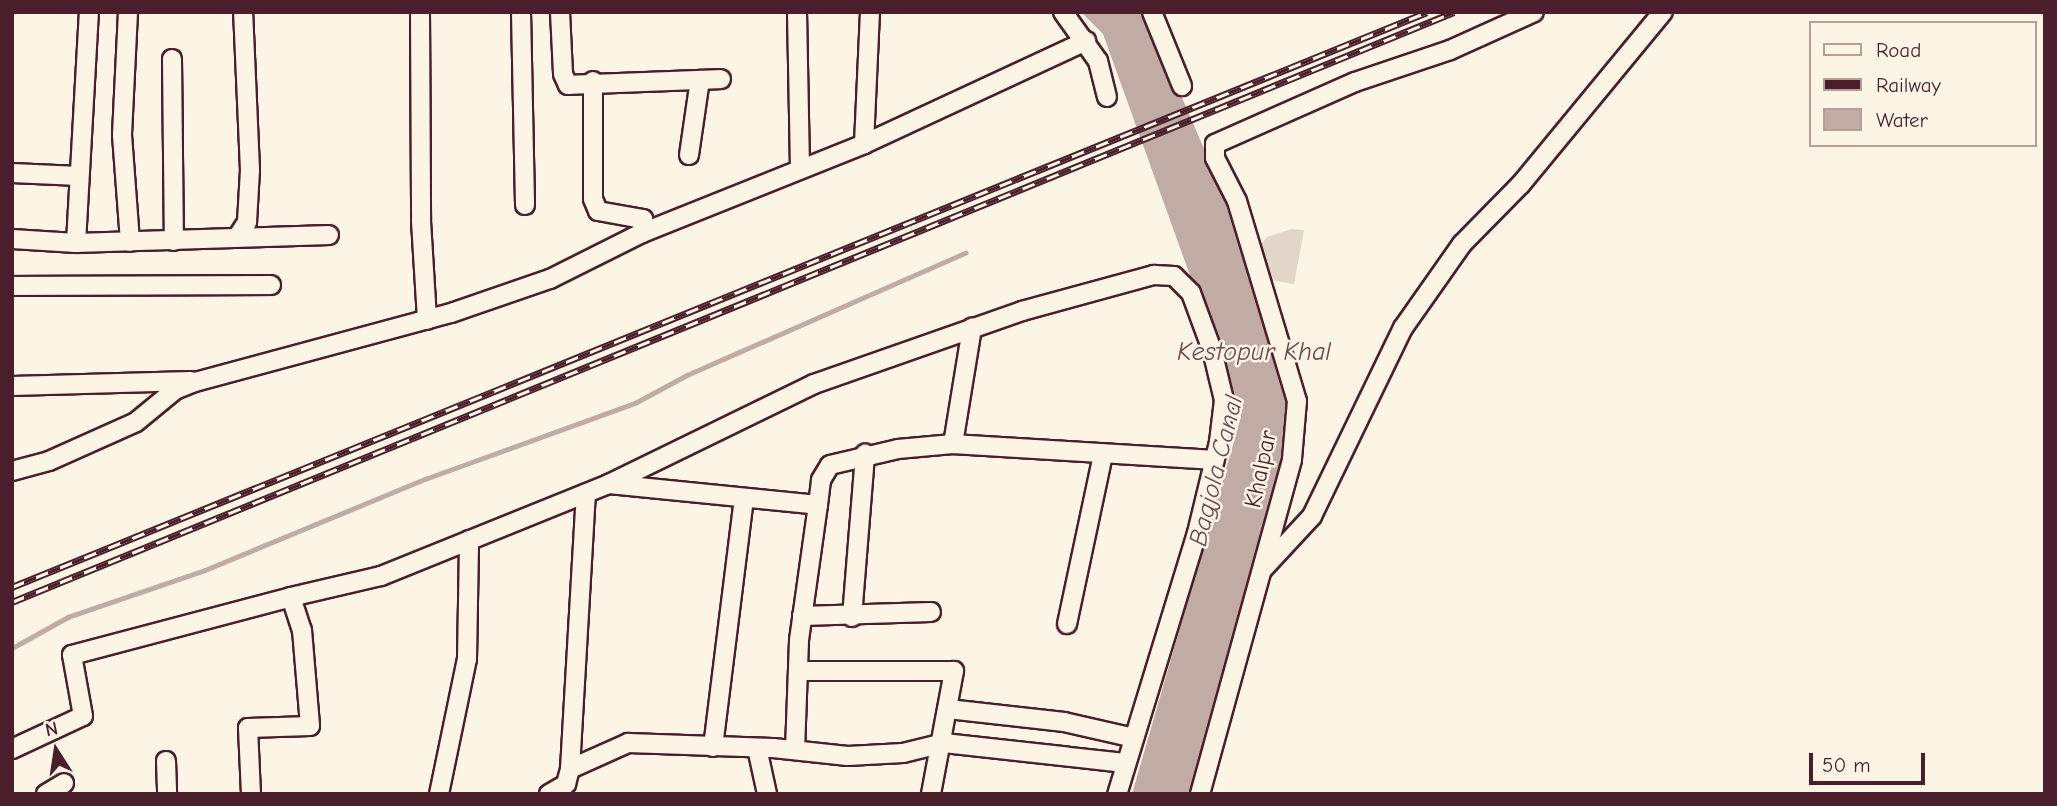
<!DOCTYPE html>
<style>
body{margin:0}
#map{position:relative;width:2057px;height:806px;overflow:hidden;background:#fcf5e5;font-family:"Comic Neue",sans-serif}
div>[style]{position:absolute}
.green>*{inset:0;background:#e2d5ca}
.water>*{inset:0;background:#c0aca5}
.stream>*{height:4.5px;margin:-2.25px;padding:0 2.25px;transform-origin:2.25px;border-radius:2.25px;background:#c0aca5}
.roads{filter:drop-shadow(2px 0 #4a1f2b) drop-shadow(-2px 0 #4a1f2b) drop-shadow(0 2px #4a1f2b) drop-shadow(0 -2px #4a1f2b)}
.minor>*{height:18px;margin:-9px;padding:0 9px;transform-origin:9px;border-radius:9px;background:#fcf5e5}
.rail>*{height:7px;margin-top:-3.5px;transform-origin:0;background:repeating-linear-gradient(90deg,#fcf5e5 0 13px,#4a1f2b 0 26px);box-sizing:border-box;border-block:2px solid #4a1f2b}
span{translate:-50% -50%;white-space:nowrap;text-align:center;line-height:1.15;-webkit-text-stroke:5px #fcf5e5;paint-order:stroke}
.street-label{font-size:24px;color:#4a1f2b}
.water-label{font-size:26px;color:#6d4950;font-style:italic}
.frame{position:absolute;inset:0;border:14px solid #4a1f2b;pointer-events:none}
.legend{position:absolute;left:1809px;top:21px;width:228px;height:126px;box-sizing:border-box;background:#fcf5e5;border:2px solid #b59f9b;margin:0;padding:9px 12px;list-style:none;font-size:21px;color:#4a1f2b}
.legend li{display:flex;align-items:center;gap:14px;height:35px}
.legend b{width:35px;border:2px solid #b59f9b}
.north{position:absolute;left:21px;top:715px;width:70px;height:70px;-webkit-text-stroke:5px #fcf5e5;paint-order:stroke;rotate:348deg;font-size:19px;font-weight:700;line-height:28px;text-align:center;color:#4a1f2b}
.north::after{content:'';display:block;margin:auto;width:24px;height:32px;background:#4a1f2b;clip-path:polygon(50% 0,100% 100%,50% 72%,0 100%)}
.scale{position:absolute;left:1809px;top:753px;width:116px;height:32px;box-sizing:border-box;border:4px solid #4a1f2b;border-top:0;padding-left:9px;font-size:21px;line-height:24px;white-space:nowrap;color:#4a1f2b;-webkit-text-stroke:5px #fcf5e5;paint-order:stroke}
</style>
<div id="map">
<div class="green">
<div style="clip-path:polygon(1291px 229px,1304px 230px,1294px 284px,1270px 280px,1260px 245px,1267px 237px)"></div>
</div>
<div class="water">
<div style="clip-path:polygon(1081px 12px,1145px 12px,1288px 343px,1302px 434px,1203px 794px,1132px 794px,1241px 417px,1103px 34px)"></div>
</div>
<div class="stream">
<div style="left:12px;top:648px;width:64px;rotate:-29deg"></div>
<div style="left:68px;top:617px;width:145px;rotate:-18.9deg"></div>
<div style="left:205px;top:570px;width:238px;rotate:-22.5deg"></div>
<div style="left:425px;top:479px;width:223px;rotate:-19.9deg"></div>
<div style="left:635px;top:403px;width:59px;rotate:-28.3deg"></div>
<div style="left:687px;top:375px;width:304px;rotate:-23.7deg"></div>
</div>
<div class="roads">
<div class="minor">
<div style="left:128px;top:12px;width:123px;rotate:92.8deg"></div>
<div style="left:122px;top:135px;width:107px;rotate:85.7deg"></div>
<div style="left:420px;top:12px;width:209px;rotate:89.7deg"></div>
<div style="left:421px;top:221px;width:99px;rotate:86.5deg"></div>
<div style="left:521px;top:12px;width:193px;rotate:88.8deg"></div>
<div style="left:560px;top:12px;width:62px;rotate:87.2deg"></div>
<div style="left:563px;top:74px;width:12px;rotate:66deg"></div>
<div style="left:568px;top:85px;width:153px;rotate:-2.2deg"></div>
<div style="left:797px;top:12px;width:157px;rotate:88.9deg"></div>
<div style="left:1063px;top:12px;width:60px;rotate:54.5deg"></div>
<div style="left:1098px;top:61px;width:37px;rotate:76deg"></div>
<div style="left:1152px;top:12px;width:80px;rotate:67.9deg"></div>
<div style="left:172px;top:59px;width:182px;rotate:89.4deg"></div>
<div style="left:593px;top:81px;width:118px;rotate:90deg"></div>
<div style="left:593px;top:199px;width:13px;rotate:67deg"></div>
<div style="left:598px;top:211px;width:46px;rotate:10.1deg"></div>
<div style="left:643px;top:219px;width:14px;rotate:94deg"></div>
<div style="left:864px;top:144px;width:132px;rotate:-87.4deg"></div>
<div style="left:689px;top:155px;width:76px;rotate:-81.7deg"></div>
<div style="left:12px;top:173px;width:67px;rotate:2.6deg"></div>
<div style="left:238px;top:236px;width:17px;rotate:-57deg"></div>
<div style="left:247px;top:222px;width:52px;rotate:-86.7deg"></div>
<div style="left:250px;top:170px;width:158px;rotate:-92.5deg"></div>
<div style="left:12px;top:239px;width:64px;rotate:3.6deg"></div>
<div style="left:76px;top:243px;width:253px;rotate:-1.8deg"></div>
<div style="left:76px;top:243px;width:231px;rotate:-86.8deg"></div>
<div style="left:12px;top:286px;width:259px;rotate:-0.2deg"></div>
<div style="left:12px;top:386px;width:179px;rotate:-1.6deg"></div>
<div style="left:953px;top:444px;width:118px;rotate:-80.7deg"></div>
<div style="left:12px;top:471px;width:38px;rotate:-15deg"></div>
<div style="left:49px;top:461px;width:95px;rotate:-24.1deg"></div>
<div style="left:136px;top:422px;width:50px;rotate:-39.4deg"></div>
<div style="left:175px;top:390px;width:22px;rotate:-22deg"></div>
<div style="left:195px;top:382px;width:265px;rotate:-15.1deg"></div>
<div style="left:451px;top:313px;width:105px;rotate:-19deg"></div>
<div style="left:550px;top:279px;width:103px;rotate:-26.6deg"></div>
<div style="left:642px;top:233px;width:239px;rotate:-21.8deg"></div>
<div style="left:864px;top:144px;width:245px;rotate:-24.9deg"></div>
<div style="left:609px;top:484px;width:210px;rotate:5.7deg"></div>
<div style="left:818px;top:505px;width:25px;rotate:-83deg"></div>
<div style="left:821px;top:480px;width:17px;rotate:-59deg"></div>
<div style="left:830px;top:465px;width:70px;rotate:-13.2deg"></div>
<div style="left:898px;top:449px;width:55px;rotate:-5.2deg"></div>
<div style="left:953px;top:444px;width:262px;rotate:3.5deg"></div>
<div style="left:1263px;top:569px;width:72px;rotate:-47.2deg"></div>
<div style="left:1312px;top:516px;width:209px;rotate:-64.2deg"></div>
<div style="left:1403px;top:328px;width:103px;rotate:-54.9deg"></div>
<div style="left:1462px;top:244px;width:84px;rotate:-45.5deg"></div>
<div style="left:1521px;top:184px;width:223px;rotate:-50.5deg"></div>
<div style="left:291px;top:597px;width:92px;rotate:-13.1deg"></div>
<div style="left:381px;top:576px;width:246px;rotate:-22deg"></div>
<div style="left:609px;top:484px;width:228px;rotate:-26deg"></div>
<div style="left:814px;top:384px;width:220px;rotate:-19.3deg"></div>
<div style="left:1022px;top:311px;width:137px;rotate:-15.3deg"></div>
<div style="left:1154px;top:275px;width:20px;rotate:3deg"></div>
<div style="left:1174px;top:276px;width:24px;rotate:45deg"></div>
<div style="left:1191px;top:293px;width:61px;rotate:69.8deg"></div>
<div style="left:1212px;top:350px;width:51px;rotate:76.5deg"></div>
<div style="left:1224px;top:400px;width:42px;rotate:96.8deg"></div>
<div style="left:1219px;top:442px;width:94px;rotate:103.6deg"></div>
<div style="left:1197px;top:533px;width:273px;rotate:107deg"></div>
<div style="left:802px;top:616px;width:129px;rotate:-1.8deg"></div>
<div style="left:852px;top:617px;width:164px;rotate:-85.4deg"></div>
<div style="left:1067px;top:624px;width:174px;rotate:-78deg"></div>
<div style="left:798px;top:671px;width:156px"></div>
<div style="left:954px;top:671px;width:125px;rotate:100.6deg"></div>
<div style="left:948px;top:709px;width:117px;rotate:6.4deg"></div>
<div style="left:1064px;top:722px;width:72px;rotate:12.9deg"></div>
<div style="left:713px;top:747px;width:250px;rotate:-82.9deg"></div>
<div style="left:757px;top:748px;width:47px;rotate:77.7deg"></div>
<div style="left:12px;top:749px;width:78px;rotate:-24.9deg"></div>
<div style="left:83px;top:716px;width:62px;rotate:-100.2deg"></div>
<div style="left:72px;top:655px;width:227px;rotate:-14.8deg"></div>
<div style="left:291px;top:597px;width:35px;rotate:72deg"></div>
<div style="left:302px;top:630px;width:96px;rotate:85.2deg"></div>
<div style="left:310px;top:726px;width:62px;rotate:178.2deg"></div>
<div style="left:248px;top:728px;width:66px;rotate:87.4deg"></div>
<div style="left:795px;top:750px;width:110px;rotate:-87.9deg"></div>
<div style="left:799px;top:640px;width:136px;rotate:-82deg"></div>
<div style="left:166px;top:761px;width:33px;rotate:88deg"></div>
<div style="left:570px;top:769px;width:276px;rotate:-86.7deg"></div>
<div style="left:46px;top:794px;width:21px;rotate:-31deg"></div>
<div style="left:439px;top:794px;width:138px;rotate:-78.3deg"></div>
<div style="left:467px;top:659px;width:119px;rotate:-89deg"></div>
<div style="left:549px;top:794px;width:20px;rotate:-30deg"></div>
<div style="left:566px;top:784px;width:16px;rotate:-75deg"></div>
<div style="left:570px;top:769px;width:64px;rotate:-24.1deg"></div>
<div style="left:628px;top:743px;width:145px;rotate:2deg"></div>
<div style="left:773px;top:748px;width:75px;rotate:6.1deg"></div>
<div style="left:848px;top:756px;width:55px;rotate:-3.1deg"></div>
<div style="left:903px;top:753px;width:42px;rotate:-13.7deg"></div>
<div style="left:944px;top:743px;width:182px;rotate:6.3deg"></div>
<div style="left:1200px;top:794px;width:347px;rotate:-74.6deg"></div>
<div style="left:1292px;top:459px;width:58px;rotate:-85.1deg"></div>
<div style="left:1297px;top:401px;width:209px;rotate:-106.7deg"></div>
<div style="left:1237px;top:201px;width:48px;rotate:-117.1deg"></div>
<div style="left:1215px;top:158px;width:14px;rotate:-90deg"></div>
<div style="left:1215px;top:144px;width:153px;rotate:-23.9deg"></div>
<div style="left:1355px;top:82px;width:100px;rotate:-18.6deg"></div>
<div style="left:1450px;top:50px;width:92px;rotate:-24.3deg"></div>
</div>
</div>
<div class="rail">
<div style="left:12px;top:587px;width:1527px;rotate:-22.11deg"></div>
<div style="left:12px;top:602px;width:1558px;rotate:-22.25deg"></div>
</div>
<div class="street-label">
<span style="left:1261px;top:469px;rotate:-78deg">Khalpar</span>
</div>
<div class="water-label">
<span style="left:1254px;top:353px">Kestopur Khal</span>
<span style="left:1217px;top:471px;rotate:-76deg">Bagjola Canal</span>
</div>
<div class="frame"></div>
<ul class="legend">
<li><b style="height:9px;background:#fcf5e5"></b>Road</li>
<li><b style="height:9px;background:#4a1f2b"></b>Railway</li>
<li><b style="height:19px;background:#c0aca5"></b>Water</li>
</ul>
<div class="north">N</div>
<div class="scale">50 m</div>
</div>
